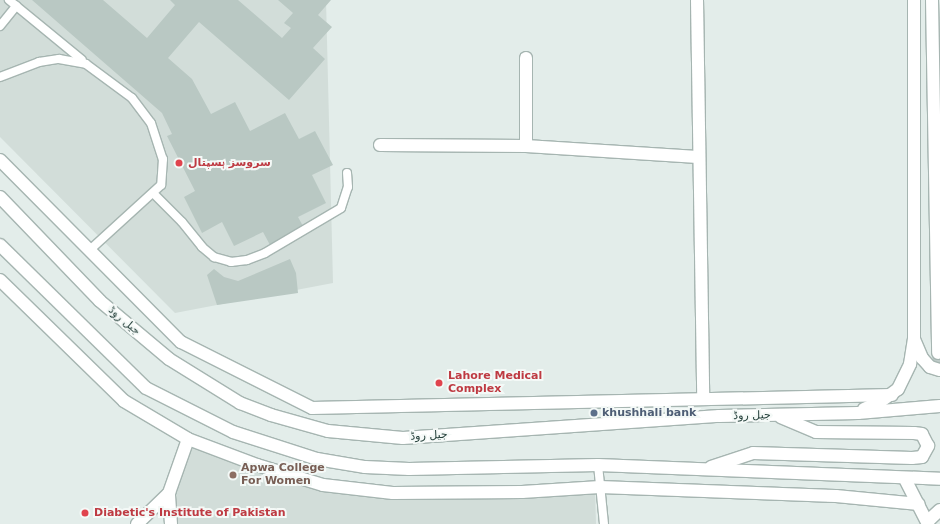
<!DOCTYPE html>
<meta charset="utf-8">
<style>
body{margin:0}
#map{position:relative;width:940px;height:524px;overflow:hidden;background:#e3edea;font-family:"DejaVu Sans","Noto Naskh Arabic",sans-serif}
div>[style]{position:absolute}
.built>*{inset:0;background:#d2ddd9}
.building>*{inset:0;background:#b9c8c3}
.secondary-tunnel>*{height:12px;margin-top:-6px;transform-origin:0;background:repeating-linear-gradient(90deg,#bdcac7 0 12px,transparent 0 18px)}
.roads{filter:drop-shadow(1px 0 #a6b5b1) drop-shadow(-1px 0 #a6b5b1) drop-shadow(0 1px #a6b5b1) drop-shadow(0 -1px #a6b5b1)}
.service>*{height:8px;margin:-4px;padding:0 4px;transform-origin:4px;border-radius:4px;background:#fff}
.minor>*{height:12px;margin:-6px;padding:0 6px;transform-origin:6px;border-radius:6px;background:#fff}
.secondary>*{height:12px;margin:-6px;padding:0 6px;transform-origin:6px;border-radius:6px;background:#fff}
.dots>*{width:11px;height:11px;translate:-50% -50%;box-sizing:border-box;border:2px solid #f4f9f7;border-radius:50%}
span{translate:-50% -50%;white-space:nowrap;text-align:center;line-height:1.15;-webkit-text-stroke:4px #f4f9f7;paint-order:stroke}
.health-label{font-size:11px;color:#be3a42;font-weight:700}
.left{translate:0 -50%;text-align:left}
.street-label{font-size:11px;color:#233e39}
.service-label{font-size:11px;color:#4e5e75;font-weight:700}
.education-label{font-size:11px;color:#785e54;font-weight:700}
</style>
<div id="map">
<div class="built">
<div style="clip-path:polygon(0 0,326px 0,333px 283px,175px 313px,0 137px)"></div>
<div style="clip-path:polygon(188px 439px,323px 485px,393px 493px,595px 487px,596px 524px,171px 524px,169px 493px)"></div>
</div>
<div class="building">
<div style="clip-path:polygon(32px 0,103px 0,147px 38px,175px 5px,170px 0,238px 0,282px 38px,291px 28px,284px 23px,293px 13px,278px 0,331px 0,318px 15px,332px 27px,313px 48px,325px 59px,289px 100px,199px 22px,168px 58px,192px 79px,211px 114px,235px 102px,250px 131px,285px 113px,299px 139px,315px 131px,333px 165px,312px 175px,326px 203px,298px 217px,304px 228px,270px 245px,263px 232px,234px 246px,222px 222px,202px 233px,184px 197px,195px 191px,167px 136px,172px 134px,162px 113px)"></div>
<div style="clip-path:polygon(290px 259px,296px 273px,298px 293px,217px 305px,207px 275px,214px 269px,224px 277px,238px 281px)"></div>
</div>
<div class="secondary-tunnel">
<div style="left:938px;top:353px;width:20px;rotate:84deg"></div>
</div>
<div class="roads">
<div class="service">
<div style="left:9px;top:0;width:94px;rotate:39.4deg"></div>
<div style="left:0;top:26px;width:26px;rotate:-51deg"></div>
<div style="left:0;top:77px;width:42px;rotate:-21deg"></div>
<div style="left:39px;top:62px;width:20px;rotate:-9deg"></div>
<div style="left:59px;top:59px;width:27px;rotate:10deg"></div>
<div style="left:86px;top:64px;width:57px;rotate:36.5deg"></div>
<div style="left:132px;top:98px;width:31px;rotate:53deg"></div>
<div style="left:151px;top:123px;width:38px;rotate:72deg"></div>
<div style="left:163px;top:159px;width:26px;rotate:94deg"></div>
<div style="left:161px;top:185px;width:95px;rotate:137.6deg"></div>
<div style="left:153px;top:193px;width:41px;rotate:45deg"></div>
<div style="left:182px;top:222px;width:32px;rotate:51deg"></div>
<div style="left:202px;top:247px;width:16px;rotate:40deg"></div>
<div style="left:214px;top:257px;width:18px;rotate:16deg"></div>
<div style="left:231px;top:262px;width:16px;rotate:-7deg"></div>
<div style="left:247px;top:260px;width:19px;rotate:-21deg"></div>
<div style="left:265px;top:253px;width:88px;rotate:-30.6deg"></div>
<div style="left:341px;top:208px;width:22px;rotate:-72deg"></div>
<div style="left:348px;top:187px;width:14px;rotate:-94deg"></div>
<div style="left:598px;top:465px;width:59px;rotate:84.2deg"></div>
</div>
<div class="minor">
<div style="left:697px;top:0;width:399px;rotate:89.1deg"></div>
<div style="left:526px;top:58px;width:88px;rotate:90deg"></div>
<div style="left:526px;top:146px;width:172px;rotate:3.7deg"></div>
<div style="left:380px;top:145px;width:146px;rotate:0.4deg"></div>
<div style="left:0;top:160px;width:257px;rotate:45.2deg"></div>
<div style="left:181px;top:342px;width:147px;rotate:26.7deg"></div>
<div style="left:312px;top:408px;width:580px;rotate:-1.28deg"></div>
<div style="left:0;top:280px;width:173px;rotate:44.3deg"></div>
<div style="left:124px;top:401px;width:74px;rotate:30.7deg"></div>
<div style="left:188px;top:439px;width:74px;rotate:20.6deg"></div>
<div style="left:257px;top:465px;width:69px;rotate:16.9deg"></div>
<div style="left:323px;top:485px;width:70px;rotate:6.5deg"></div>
<div style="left:393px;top:493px;width:129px;rotate:-0.4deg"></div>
<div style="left:522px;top:492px;width:78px;rotate:-3.7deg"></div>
<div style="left:600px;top:487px;width:236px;rotate:2.2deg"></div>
<div style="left:836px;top:496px;width:83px;rotate:5.5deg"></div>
<div style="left:137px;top:524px;width:45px;rotate:-44.1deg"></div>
<div style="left:171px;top:524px;width:31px;rotate:-94deg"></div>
<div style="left:169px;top:493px;width:57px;rotate:-70.6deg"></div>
</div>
<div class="secondary">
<div style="left:932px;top:0;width:353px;rotate:89deg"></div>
<div style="left:0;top:197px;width:144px;rotate:46.1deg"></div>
<div style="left:100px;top:301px;width:90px;rotate:40deg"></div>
<div style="left:169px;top:359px;width:84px;rotate:31.8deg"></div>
<div style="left:240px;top:403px;width:33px;rotate:21deg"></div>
<div style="left:271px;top:415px;width:59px;rotate:15.7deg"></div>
<div style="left:328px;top:431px;width:75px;rotate:5.3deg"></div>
<div style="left:403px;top:438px;width:317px;rotate:-4deg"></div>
<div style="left:719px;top:416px;width:139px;rotate:-1.2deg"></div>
<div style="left:858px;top:413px;width:82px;rotate:-4.9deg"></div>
<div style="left:0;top:245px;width:204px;rotate:44.4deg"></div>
<div style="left:146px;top:388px;width:97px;rotate:26.8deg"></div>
<div style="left:233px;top:432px;width:88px;rotate:17.8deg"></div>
<div style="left:317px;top:459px;width:49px;rotate:9.5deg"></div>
<div style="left:365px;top:467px;width:44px;rotate:2.6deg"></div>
<div style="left:409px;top:469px;width:189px;rotate:-1.2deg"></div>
<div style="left:598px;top:465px;width:342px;rotate:2.3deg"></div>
<div style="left:914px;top:339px;width:21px;rotate:67deg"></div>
<div style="left:922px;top:358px;width:12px;rotate:48deg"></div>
<div style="left:930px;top:367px;width:10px;rotate:17deg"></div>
<div style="left:864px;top:409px;width:17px;rotate:-24deg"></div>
<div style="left:880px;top:402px;width:22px;rotate:-36deg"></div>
<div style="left:898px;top:389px;width:28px;rotate:-64deg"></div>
<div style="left:910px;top:364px;width:25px;rotate:-81deg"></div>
<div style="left:914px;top:339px;width:339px;rotate:-90deg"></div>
<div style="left:711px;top:467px;width:44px;rotate:-18.4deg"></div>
<div style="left:753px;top:453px;width:159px;rotate:1.8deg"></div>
<div style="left:912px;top:458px;width:10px;rotate:-6deg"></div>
<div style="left:922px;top:457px;width:13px;rotate:-61deg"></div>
<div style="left:928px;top:446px;width:13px;rotate:-117deg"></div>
<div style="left:922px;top:434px;width:8px;rotate:-173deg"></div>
<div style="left:914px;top:433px;width:98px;rotate:-179.4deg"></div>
<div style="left:816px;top:432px;width:38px;rotate:-157deg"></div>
<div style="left:905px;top:479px;width:51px;rotate:62.9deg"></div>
<div style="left:928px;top:521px;width:16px;rotate:-43deg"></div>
</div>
</div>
<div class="dots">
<div style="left:179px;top:163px;background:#e0444e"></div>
<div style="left:439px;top:383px;background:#e0444e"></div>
<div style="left:594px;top:413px;background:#5c6f8a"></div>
<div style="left:233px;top:475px;background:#8d6e63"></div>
<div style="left:85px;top:513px;background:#e0444e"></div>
</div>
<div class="health-label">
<span class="left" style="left:188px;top:163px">سروسز ہسپتال</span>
<span class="left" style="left:448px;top:383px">Lahore Medical<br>Complex</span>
<span class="left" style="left:94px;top:513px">Diabetic's Institute of Pakistan</span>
</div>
<div class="street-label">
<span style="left:124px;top:321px;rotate:40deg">جیل روڈ</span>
<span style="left:752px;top:416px;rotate:-1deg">جیل روڈ</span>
<span style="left:429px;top:436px;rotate:-3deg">جیل روڈ</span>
</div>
<div class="service-label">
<span class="left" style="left:602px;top:413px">khushhali bank</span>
</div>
<div class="education-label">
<span class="left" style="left:241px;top:475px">Apwa College<br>For Women</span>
</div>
</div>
